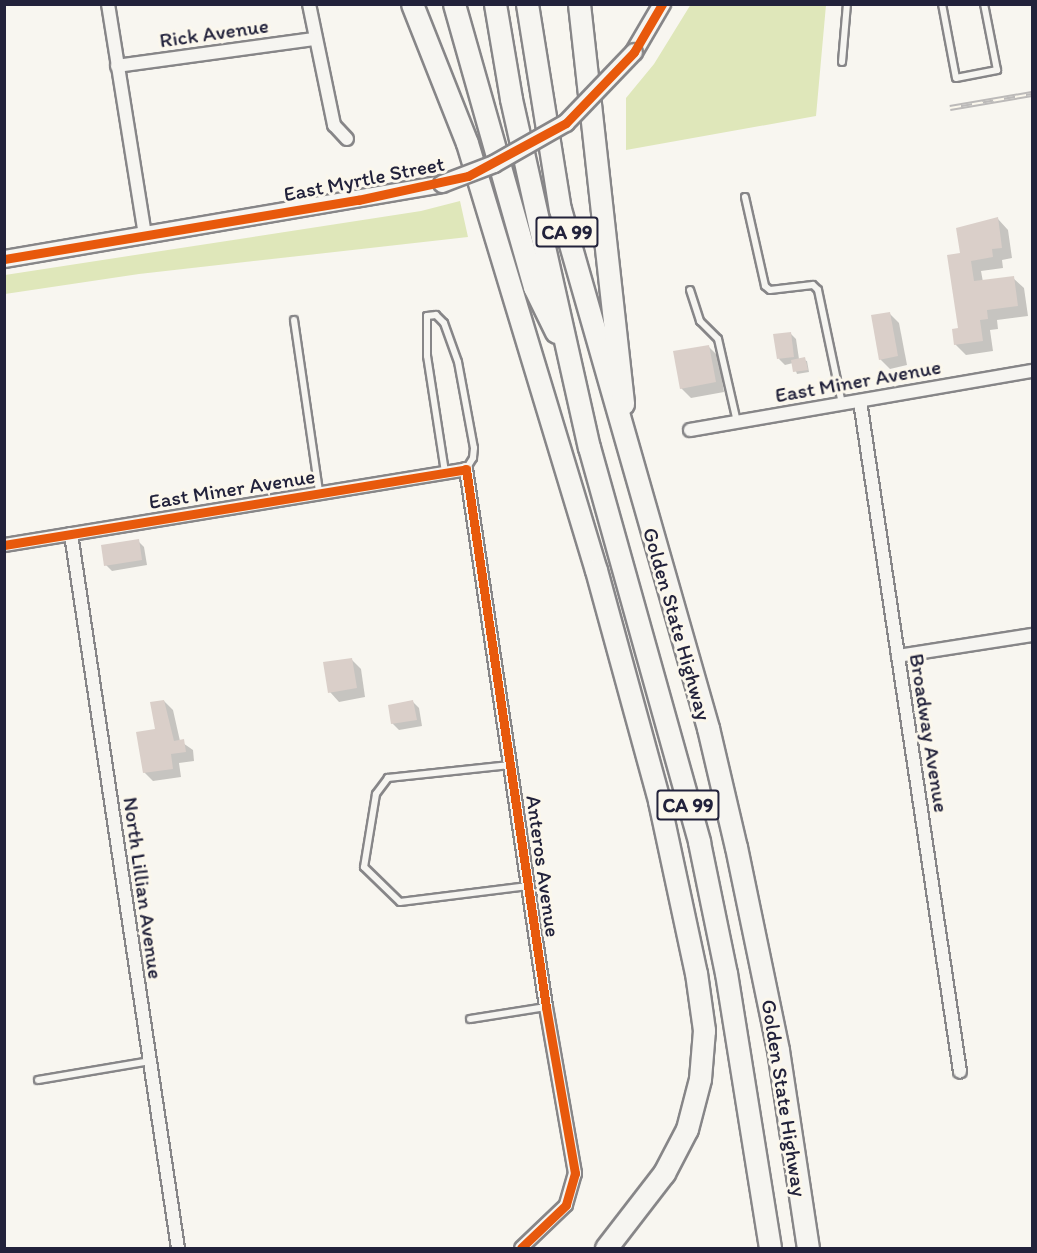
<!DOCTYPE html>
<style>
body{margin:0}
#map{position:relative;width:1037px;height:1253px;overflow:hidden;background:#f8f6f0;font-family:Itim,sans-serif}
div>[style]{position:absolute}
.green>*{inset:0;background:#dfe7ba}
.shadow>*{inset:0;background:#0003}
.building>*{inset:0;background:#dacfc9}
.roads{filter:drop-shadow(2px 0 #878688) drop-shadow(-2px 0 #878688) drop-shadow(0 2px #878688) drop-shadow(0 -2px #878688)}
.lane>*{height:6px;margin:-3px;padding:0 3px;transform-origin:3px;border-radius:3px;background:#f6f5f1}
.street>*{height:12px;margin:-6px;padding:0 6px;transform-origin:6px;border-radius:6px;background:#f6f5f1}
.secondary>*{height:16px;margin:-8px;padding:0 8px;transform-origin:8px;border-radius:8px;background:#f6f5f1}
.highway>*{height:21px;margin:-10.5px;padding:0 10.5px;transform-origin:10.5px;border-radius:10.5px;background:#f6f5f1}
.rail>*{height:6px;margin-top:-3px;transform-origin:0;background:repeating-linear-gradient(90deg,#fbf7ec 0 11px,#bcbab9 0 22px);box-sizing:border-box;border-block:2px solid #bcbab9}
.bridges{filter:drop-shadow(2px 0 #878688) drop-shadow(-2px 0 #878688) drop-shadow(0 2px #878688) drop-shadow(0 -2px #878688)}
.secondary-bridge>*{height:16px;margin:-8px;padding:0 8px;transform-origin:8px;border-radius:8px;background:#f6f5f1}
.cycleway>*{height:9px;margin:-4.5px;padding:0 4.5px;transform-origin:4.5px;border-radius:4.5px;background:#e8590c}
span{translate:-50% -50%;white-space:nowrap;text-align:center;line-height:1.15;-webkit-text-stroke:6px #fbf7ec;paint-order:stroke}
.shield-label span{padding:2px 4px;background:#fbf7ec;border:2px solid;border-radius:4px;-webkit-text-stroke-width:0}
.shield-label{font-size:20px;color:#22223b;font-weight:700}
.street-label{font-size:21px;color:#22223b}
.frame{position:absolute;inset:0;border:6px solid #22223b;pointer-events:none}
</style>
<div id="map">
<div class="green">
<div style="clip-path:polygon(691px 4px,826px 5px,816px 116px,626px 150px,626px 98px,654px 64px)"></div>
<div style="clip-path:polygon(460px 201px,468px 237px,139px 274px,5px 294px,5px 275px,421px 211px)"></div>
</div>
<div class="shadow">
<div style="clip-path:polygon(998px 219px,1008px 230px,1012px 258px,1002px 260px,1003px 268px,981px 271px,983px 282px,1013px 278px,1024px 288px,1028px 316px,997px 320px,998px 329px,990px 330px,993px 351px,966px 355px,955px 344px,959px 329px,961px 254px)"></div>
<div style="clip-path:polygon(889px 313px,899px 323px,907px 365px,890px 369px,880px 359px)"></div>
<div style="clip-path:polygon(790px 333px,796px 339px,799px 359px,807px 361px,809px 372px,797px 374px,793px 363px,785px 365px,779px 359px)"></div>
<div style="clip-path:polygon(708px 346px,718px 356px,724px 392px,691px 398px,681px 388px)"></div>
<div style="clip-path:polygon(138px 541px,144px 547px,147px 565px,112px 571px,106px 565px)"></div>
<div style="clip-path:polygon(351px 659px,361px 669px,365px 697px,339px 702px,330px 692px)"></div>
<div style="clip-path:polygon(164px 701px,173px 710px,180px 741px,193px 750px,194px 761px,179px 763px,181px 777px,153px 781px,144px 772px)"></div>
<div style="clip-path:polygon(413px 702px,419px 708px,422px 726px,399px 730px,392px 723px)"></div>
</div>
<div class="building">
<div style="clip-path:polygon(998px 217px,1002px 248px,992px 249px,993px 257px,971px 261px,974px 281px,1014px 276px,1018px 306px,987px 310px,988px 319px,980px 320px,983px 341px,954px 345px,952px 329px,958px 328px,947px 255px,960px 253px,956px 228px)"></div>
<div style="clip-path:polygon(890px 312px,898px 356px,879px 360px,871px 315px)"></div>
<div style="clip-path:polygon(791px 332px,794px 357px,777px 359px,773px 334px)"></div>
<div style="clip-path:polygon(709px 345px,716px 382px,680px 389px,673px 351px)"></div>
<div style="clip-path:polygon(805px 357px,808px 370px,793px 372px,791px 360px)"></div>
<div style="clip-path:polygon(139px 539px,142px 560px,104px 566px,101px 545px)"></div>
<div style="clip-path:polygon(352px 658px,357px 688px,328px 693px,323px 662px)"></div>
<div style="clip-path:polygon(164px 700px,174px 741px,184px 739px,186px 752px,171px 754px,173px 769px,143px 773px,136px 732px,155px 729px,150px 702px)"></div>
<div style="clip-path:polygon(413px 700px,417px 720px,391px 724px,388px 705px)"></div>
</div>
<div class="roads">
<div class="lane">
<div style="left:942px;top:4px;width:75px;rotate:79.3deg"></div>
<div style="left:956px;top:78px;width:42px;rotate:-11deg"></div>
<div style="left:997px;top:70px;width:67px;rotate:-101.1deg"></div>
<div style="left:842px;top:62px;width:58px;rotate:-85.1deg"></div>
<div style="left:745px;top:197px;width:91px;rotate:77.3deg"></div>
<div style="left:765px;top:286px;width:6px;rotate:39deg"></div>
<div style="left:770px;top:290px;width:43px;rotate:-6.6deg"></div>
<div style="left:813px;top:285px;width:7px;rotate:45deg"></div>
<div style="left:818px;top:290px;width:116px;rotate:78.1deg"></div>
<div style="left:690px;top:290px;width:33px;rotate:72deg"></div>
<div style="left:700px;top:321px;width:25px;rotate:45deg"></div>
<div style="left:718px;top:339px;width:85px;rotate:77.1deg"></div>
<div style="left:294px;top:320px;width:174px;rotate:81.7deg"></div>
<div style="left:445px;top:472px;width:117px;rotate:-98.8deg"></div>
<div style="left:427px;top:356px;width:40px;rotate:-90deg"></div>
<div style="left:427px;top:316px;width:9px;rotate:-6deg"></div>
<div style="left:436px;top:315px;width:11px;rotate:45deg"></div>
<div style="left:444px;top:323px;width:41px;rotate:70.3deg"></div>
<div style="left:458px;top:362px;width:87px;rotate:79.5deg"></div>
<div style="left:474px;top:448px;width:10px;rotate:96deg"></div>
<div style="left:473px;top:458px;width:13px;rotate:122deg"></div>
<div style="left:510px;top:765px;width:123px;rotate:173.9deg"></div>
<div style="left:388px;top:778px;width:20px;rotate:127deg"></div>
<div style="left:376px;top:794px;width:74px;rotate:99.3deg"></div>
<div style="left:364px;top:867px;width:50px;rotate:44.2deg"></div>
<div style="left:400px;top:902px;width:129px;rotate:-7.1deg"></div>
<div style="left:470px;top:1019px;width:77px;rotate:-9deg"></div>
<div style="left:38px;top:1080px;width:114px;rotate:-9.6deg"></div>
</div>
<div class="street">
<div style="left:108px;top:4px;width:234px;rotate:80.9deg"></div>
<div style="left:309px;top:4px;width:124px;rotate:78.3deg"></div>
<div style="left:334px;top:125px;width:19px;rotate:47deg"></div>
<div style="left:117px;top:66px;width:200px;rotate:-7.8deg"></div>
<div style="left:860px;top:401px;width:678px;rotate:81.52deg"></div>
<div style="left:690px;top:430px;width:347px;rotate:-9.8deg"></div>
<div style="left:71px;top:534px;width:722px;rotate:81.48deg"></div>
<div style="left:4px;top:545px;width:468px;rotate:-9.3deg"></div>
<div style="left:466px;top:469px;width:544px;rotate:81.54deg"></div>
<div style="left:546px;top:1007px;width:169px;rotate:80.1deg"></div>
<div style="left:575px;top:1173px;width:33px;rotate:106deg"></div>
<div style="left:566px;top:1205px;width:62px;rotate:136.3deg"></div>
<div style="left:898px;top:656px;width:136px;rotate:-8.9deg"></div>
</div>
<div class="secondary">
<div style="left:634px;top:52px;width:56px;rotate:-59.7deg"></div>
<div style="left:4px;top:259px;width:444px;rotate:-9.7deg"></div>
</div>
<div class="highway">
<div style="left:412px;top:4px;width:149px;rotate:68.4deg"></div>
<div style="left:467px;top:143px;width:446px;rotate:73.2deg"></div>
<div style="left:596px;top:570px;width:239px;rotate:74.7deg"></div>
<div style="left:659px;top:801px;width:176px;rotate:77.9deg"></div>
<div style="left:696px;top:973px;width:58px;rotate:82deg"></div>
<div style="left:704px;top:1030px;width:49px;rotate:94.7deg"></div>
<div style="left:700px;top:1079px;width:52px;rotate:104.6deg"></div>
<div style="left:687px;top:1129px;width:50px;rotate:117.6deg"></div>
<div style="left:664px;top:1173px;width:95px;rotate:127.7deg"></div>
<div style="left:454px;top:4px;width:294px;rotate:74.2deg"></div>
<div style="left:534px;top:287px;width:50px;rotate:63.9deg"></div>
<div style="left:495px;top:4px;width:96px;rotate:80.4deg"></div>
<div style="left:511px;top:99px;width:357px;rotate:77.4deg"></div>
<div style="left:589px;top:447px;width:410px;rotate:74.4deg"></div>
<div style="left:699px;top:842px;width:134px;rotate:78.4deg"></div>
<div style="left:726px;top:973px;width:278px;rotate:80.9deg"></div>
<div style="left:527px;top:4px;width:208px;rotate:80.9deg"></div>
<div style="left:560px;top:209px;width:540px;rotate:74.08deg"></div>
<div style="left:708px;top:728px;width:122px;rotate:76.8deg"></div>
<div style="left:736px;top:847px;width:207px;rotate:78.3deg"></div>
<div style="left:778px;top:1050px;width:200px;rotate:81.4deg"></div>
<div style="left:579px;top:4px;width:402px;rotate:83.7deg"></div>
</div>
</div>
<div class="rail">
<div style="left:950px;top:108px;width:83px;rotate:-9.7deg"></div>
</div>
<div class="bridges">
<div class="secondary-bridge">
<div style="left:442px;top:184px;width:56px;rotate:-21deg"></div>
<div style="left:494px;top:164px;width:83px;rotate:-29.7deg"></div>
<div style="left:566px;top:123px;width:98px;rotate:-46.2deg"></div>
</div>
</div>
<div class="cycleway">
<div style="left:4px;top:259px;width:359px;rotate:-9.5deg"></div>
<div style="left:358px;top:200px;width:113px;rotate:-12.3deg"></div>
<div style="left:468px;top:176px;width:111px;rotate:-28.4deg"></div>
<div style="left:566px;top:123px;width:98px;rotate:-46.2deg"></div>
<div style="left:634px;top:52px;width:56px;rotate:-59.7deg"></div>
<div style="left:4px;top:545px;width:468px;rotate:-9.3deg"></div>
<div style="left:466px;top:469px;width:544px;rotate:81.54deg"></div>
<div style="left:546px;top:1007px;width:169px;rotate:80.1deg"></div>
<div style="left:575px;top:1173px;width:33px;rotate:106deg"></div>
<div style="left:566px;top:1205px;width:62px;rotate:136.3deg"></div>
</div>
<div class="shield-label">
<span style="left:567px;top:232px">CA 99</span>
<span style="left:688px;top:805px">CA 99</span>
</div>
<div class="street-label">
<span style="left:214px;top:33px;rotate:-8deg">Rick Avenue</span>
<span style="left:364px;top:179px;rotate:-11deg">East Myrtle Street</span>
<span style="left:858px;top:381px;rotate:-10deg">East Miner Avenue</span>
<span style="left:232px;top:489px;rotate:-9deg">East Miner Avenue</span>
<span style="left:677px;top:624px;rotate:74deg">Golden State Highway</span>
<span style="left:929px;top:733px;rotate:81deg">Broadway Avenue</span>
<span style="left:543px;top:866px;rotate:82deg">Anteros Avenue</span>
<span style="left:143px;top:888px;rotate:82deg">North Lillian Avenue</span>
<span style="left:784px;top:1098px;rotate:81deg">Golden State Highway</span>
</div>
<div class="frame"></div>
</div>
